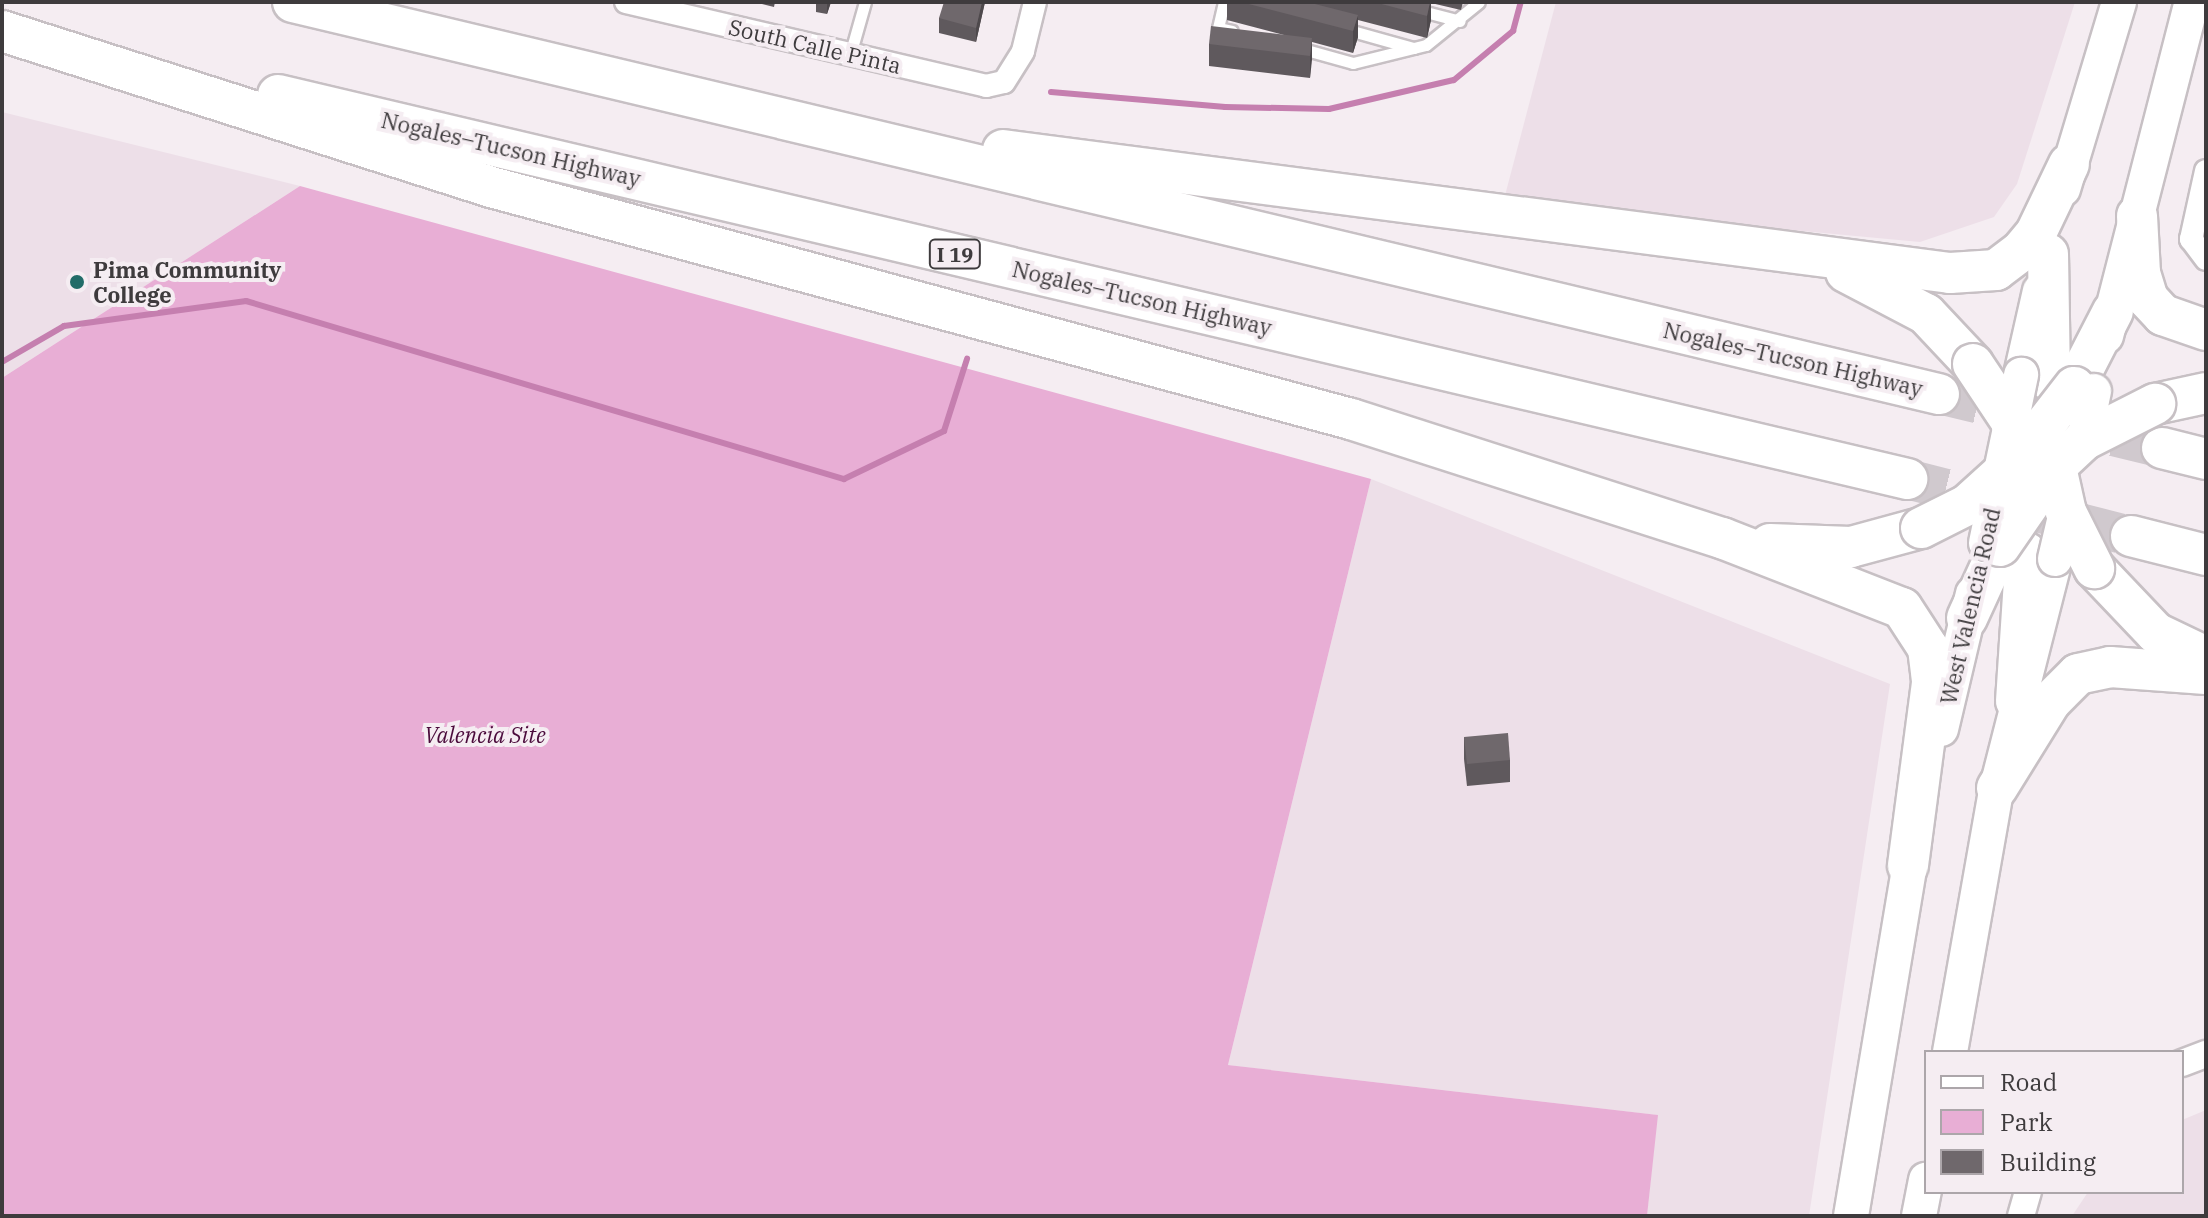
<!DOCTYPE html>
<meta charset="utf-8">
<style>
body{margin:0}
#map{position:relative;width:2208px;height:1218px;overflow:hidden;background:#f5edf2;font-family:"IBM Plex Serif",serif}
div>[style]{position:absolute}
.built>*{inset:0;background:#eddfe8}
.green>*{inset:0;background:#e8aed5}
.stream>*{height:6px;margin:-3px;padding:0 3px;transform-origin:3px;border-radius:3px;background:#c57faf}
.motorway-tunnel>*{height:40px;margin-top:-20px;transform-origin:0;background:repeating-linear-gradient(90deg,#d0c9ce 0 40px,transparent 0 60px)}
.roads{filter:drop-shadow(2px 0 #c7c0c4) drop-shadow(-2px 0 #c7c0c4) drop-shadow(0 2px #c7c0c4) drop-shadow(0 -2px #c7c0c4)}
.service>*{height:11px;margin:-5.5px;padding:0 5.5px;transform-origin:5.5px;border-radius:5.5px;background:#fff}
.minor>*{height:22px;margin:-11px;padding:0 11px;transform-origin:11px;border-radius:11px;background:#fff}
.tertiary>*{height:26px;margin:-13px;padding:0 13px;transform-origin:13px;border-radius:13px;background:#fff}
.primary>*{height:34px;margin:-17px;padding:0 17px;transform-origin:17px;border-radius:17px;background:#fff}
.motorway>*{height:40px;margin:-20px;padding:0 20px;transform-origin:20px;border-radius:20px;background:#fff}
.bridges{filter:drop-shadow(2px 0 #c7c0c4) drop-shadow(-2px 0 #c7c0c4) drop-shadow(0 2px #c7c0c4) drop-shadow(0 -2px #c7c0c4)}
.primary-bridge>*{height:34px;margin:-17px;padding:0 17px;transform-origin:17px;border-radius:17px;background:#fff}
.motorway-bridge>*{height:40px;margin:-20px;padding:0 20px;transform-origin:20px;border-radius:20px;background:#fff}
.wall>*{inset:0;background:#5f595d}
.shaded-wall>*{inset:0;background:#4e494c}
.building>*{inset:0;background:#6f686c}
.dots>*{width:22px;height:22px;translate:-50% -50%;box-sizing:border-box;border:4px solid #f5edf2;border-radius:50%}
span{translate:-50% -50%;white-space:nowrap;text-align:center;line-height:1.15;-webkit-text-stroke:8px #f5edf2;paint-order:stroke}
.shield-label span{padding:2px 6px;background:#f5edf2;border:2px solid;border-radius:6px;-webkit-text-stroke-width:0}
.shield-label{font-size:20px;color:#3e3b3d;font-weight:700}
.street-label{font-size:22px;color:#3e3b3d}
.poi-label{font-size:22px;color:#3e3b3d;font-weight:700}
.left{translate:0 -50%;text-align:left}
.park-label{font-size:22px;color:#4b0b3c;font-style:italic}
.frame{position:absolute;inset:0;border:4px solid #3e3b3d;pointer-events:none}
.legend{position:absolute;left:1924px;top:1050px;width:260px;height:144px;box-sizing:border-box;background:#f5edf2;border:2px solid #aca6aa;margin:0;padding:10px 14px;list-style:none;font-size:24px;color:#3e3b3d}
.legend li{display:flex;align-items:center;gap:16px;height:40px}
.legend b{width:40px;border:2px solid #aca6aa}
</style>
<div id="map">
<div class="built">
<div style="clip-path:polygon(1556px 2px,2075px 2px,2017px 184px,1994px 217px,1920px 242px,1503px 203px)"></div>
<div style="clip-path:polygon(2px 112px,300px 186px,2px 378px)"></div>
<div style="clip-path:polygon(1371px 479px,1890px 684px,1809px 1216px,1647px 1216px,1657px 1115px,1228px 1065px)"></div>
<div style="clip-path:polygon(2206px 1110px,2206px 1216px,2072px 1216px,2088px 1192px,2182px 1192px,2182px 1120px)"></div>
</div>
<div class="green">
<div style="clip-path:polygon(300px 186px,1371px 479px,1228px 1065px,1658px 1115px,1647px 1216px,2px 1216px,2px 378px)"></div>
</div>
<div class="stream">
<div style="left:1051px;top:92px;width:175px;rotate:4.9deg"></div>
<div style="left:1225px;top:107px;width:104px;rotate:1.1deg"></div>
<div style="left:1329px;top:109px;width:128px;rotate:-13.1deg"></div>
<div style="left:1454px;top:80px;width:77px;rotate:-39.7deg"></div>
<div style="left:1513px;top:31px;width:30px;rotate:-75deg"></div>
<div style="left:2px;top:362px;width:72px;rotate:-30.1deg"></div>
<div style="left:64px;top:326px;width:184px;rotate:-7.8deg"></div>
<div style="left:246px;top:301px;width:624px;rotate:16.58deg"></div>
<div style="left:844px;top:479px;width:111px;rotate:-25.6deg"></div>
<div style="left:944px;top:431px;width:76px;rotate:-72.3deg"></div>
</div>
<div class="motorway-tunnel">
<div style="left:1939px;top:394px;width:229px;rotate:13.6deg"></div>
<div style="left:1907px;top:479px;width:231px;rotate:14.3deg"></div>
</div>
<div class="roads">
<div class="service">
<div style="left:1224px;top:2px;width:27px;rotate:103deg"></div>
<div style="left:1218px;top:28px;width:14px;rotate:12deg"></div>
<div style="left:1418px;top:10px;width:43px;rotate:14.7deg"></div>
<div style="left:1345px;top:29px;width:71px;rotate:15.6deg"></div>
<div style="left:1299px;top:48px;width:56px;rotate:15.5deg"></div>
<div style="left:1353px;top:63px;width:75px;rotate:-13.9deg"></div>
<div style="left:1426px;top:45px;width:68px;rotate:-39.1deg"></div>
<div style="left:850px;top:55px;width:55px;rotate:-74.2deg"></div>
</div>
<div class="minor">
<div style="left:626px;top:2px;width:370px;rotate:13.1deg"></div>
<div style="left:986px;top:86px;width:18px;rotate:-13deg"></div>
<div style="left:1004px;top:82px;width:36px;rotate:-58deg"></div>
<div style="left:1023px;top:51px;width:50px;rotate:-76.2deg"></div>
<div style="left:2206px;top:171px;width:70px;rotate:102.4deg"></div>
<div style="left:2191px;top:239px;width:25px;rotate:53deg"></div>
</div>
<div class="tertiary">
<div style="left:2182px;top:1063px;width:26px;rotate:-21deg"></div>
<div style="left:2021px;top:1216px;width:25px;rotate:-74deg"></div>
</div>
<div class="primary">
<div style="left:2063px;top:189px;width:195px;rotate:-73.3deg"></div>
<div style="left:2106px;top:336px;width:345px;rotate:-75.6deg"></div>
<div style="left:2021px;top:375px;width:86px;rotate:-77.3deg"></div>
<div style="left:1941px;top:729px;width:139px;rotate:-76.7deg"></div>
<div style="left:1950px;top:1052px;width:265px;rotate:-80deg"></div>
<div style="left:1996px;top:791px;width:239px;rotate:-75.7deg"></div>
<div style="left:1851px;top:1216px;width:382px;rotate:-80.5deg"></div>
<div style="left:1919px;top:1216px;width:37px;rotate:-79deg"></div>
</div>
<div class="motorway">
<div style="left:293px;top:2px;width:1692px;rotate:13.4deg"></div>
<div style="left:2px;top:31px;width:513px;rotate:17.69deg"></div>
<div style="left:491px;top:187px;width:891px;rotate:15.1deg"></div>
<div style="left:1351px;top:419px;width:390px;rotate:17.8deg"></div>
<div style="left:1722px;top:538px;width:193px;rotate:21.3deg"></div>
<div style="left:1902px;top:608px;width:48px;rotate:57deg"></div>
<div style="left:1928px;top:648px;width:35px;rotate:83deg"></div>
<div style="left:1932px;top:683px;width:184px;rotate:97.5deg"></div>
<div style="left:278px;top:95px;width:1674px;rotate:13.26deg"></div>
<div style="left:1003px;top:150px;width:955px;rotate:7.4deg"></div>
<div style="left:1950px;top:273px;width:46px;rotate:-3.7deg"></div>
<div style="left:1996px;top:270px;width:31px;rotate:-37deg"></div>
<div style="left:2021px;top:251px;width:23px;rotate:-50deg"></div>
<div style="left:2036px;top:233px;width:76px;rotate:-64.4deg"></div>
<div style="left:2137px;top:216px;width:57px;rotate:87deg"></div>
<div style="left:2140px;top:273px;width:27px;rotate:73deg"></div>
<div style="left:2148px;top:299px;width:22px;rotate:47deg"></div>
<div style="left:2163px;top:315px;width:46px;rotate:19.2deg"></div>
<div style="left:2048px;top:254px;width:127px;rotate:89.1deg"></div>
<div style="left:1846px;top:272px;width:90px;rotate:27.7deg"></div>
<div style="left:1926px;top:314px;width:69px;rotate:46.8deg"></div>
<div style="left:2074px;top:387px;width:85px;rotate:-62.8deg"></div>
<div style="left:2155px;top:404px;width:52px;rotate:-12.2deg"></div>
<div style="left:2162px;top:448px;width:45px;rotate:14deg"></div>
<div style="left:2131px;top:536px;width:77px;rotate:14.2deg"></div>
<div style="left:1770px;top:544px;width:81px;rotate:2.1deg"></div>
<div style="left:1851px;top:547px;width:73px;rotate:-15.2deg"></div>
<div style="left:2094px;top:568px;width:90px;rotate:46.4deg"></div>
<div style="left:2156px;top:633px;width:55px;rotate:25.6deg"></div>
<div style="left:1967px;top:618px;width:79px;rotate:-65.4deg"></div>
<div style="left:2016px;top:701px;width:149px;rotate:-86.2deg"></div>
<div style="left:1997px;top:788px;width:102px;rotate:-58.2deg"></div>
<div style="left:2051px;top:701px;width:38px;rotate:-45deg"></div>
<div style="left:2078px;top:674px;width:33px;rotate:-12deg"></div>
<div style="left:2110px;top:667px;width:96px;rotate:4.2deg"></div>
</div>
</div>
<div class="bridges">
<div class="primary-bridge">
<div style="left:2084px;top:440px;width:50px;rotate:-78.5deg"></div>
<div style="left:1986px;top:543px;width:172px;rotate:-78.2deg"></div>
<div style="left:2055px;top:559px;width:48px;rotate:-76.8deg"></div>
</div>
<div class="motorway-bridge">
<div style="left:1973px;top:364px;width:69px;rotate:56.3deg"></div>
<div style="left:2011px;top:421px;width:57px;rotate:76.9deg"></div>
<div style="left:2052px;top:449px;width:65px;rotate:77.5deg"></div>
<div style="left:2066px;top:512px;width:63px;rotate:63.4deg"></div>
<div style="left:1921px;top:528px;width:51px;rotate:-26.6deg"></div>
<div style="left:1967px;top:505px;width:70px;rotate:-42.1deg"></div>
<div style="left:2019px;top:458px;width:90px;rotate:-52.2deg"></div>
<div style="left:2000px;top:546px;width:95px;rotate:-55.3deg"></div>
<div style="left:2054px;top:468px;width:41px;rotate:-43deg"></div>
<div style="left:2084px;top:440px;width:80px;rotate:-26.9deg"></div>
</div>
</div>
<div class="wall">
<div style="clip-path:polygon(754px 2px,775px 2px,774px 7px)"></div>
<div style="clip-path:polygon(816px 2px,831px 2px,827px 14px,816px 12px)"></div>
<div style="clip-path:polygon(985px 2px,976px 42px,939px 33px,939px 18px)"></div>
<div style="clip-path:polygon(1227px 2px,1463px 2px,1461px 10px,1431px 3px,1431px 20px,1427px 38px,1358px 20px,1358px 37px,1353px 53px,1312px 42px,1310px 78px,1209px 66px,1209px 44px,1284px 35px,1227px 20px)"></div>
<div style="clip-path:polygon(1464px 737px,1510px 760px,1510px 782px,1467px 786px,1464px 759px)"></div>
</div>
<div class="shaded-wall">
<div style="clip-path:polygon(827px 2px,831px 2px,827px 14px)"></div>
<div style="clip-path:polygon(982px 2px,985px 2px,976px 42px,976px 28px)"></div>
<div style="clip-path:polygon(1430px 2px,1431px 2px,1431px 20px,1427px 38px,1427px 16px)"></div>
<div style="clip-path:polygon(1358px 15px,1358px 37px,1353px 53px,1353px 31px)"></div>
<div style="clip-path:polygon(1312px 38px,1312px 60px,1310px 78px,1310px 56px)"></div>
</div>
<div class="building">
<div style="clip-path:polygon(944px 2px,982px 2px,976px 28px,939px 18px)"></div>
<div style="clip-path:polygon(1241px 2px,1307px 2px,1358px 15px,1353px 31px)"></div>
<div style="clip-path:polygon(1374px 2px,1430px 2px,1427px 16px)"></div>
<div style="clip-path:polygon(1211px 26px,1312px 38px,1310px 56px,1209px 44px)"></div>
<div style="clip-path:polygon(1508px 733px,1510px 760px,1467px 764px,1464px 737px)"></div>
</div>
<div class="dots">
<div style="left:77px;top:282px;background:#226c68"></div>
</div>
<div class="shield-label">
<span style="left:955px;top:254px">I 19</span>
</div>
<div class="street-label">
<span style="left:815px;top:46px;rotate:13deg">South Calle Pinta</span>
<span style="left:511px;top:149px;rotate:13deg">Nogales–Tucson Highway</span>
<span style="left:1142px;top:298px;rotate:13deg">Nogales–Tucson Highway</span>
<span style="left:1793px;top:359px;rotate:13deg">Nogales–Tucson Highway</span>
<span style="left:1970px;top:606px;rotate:-77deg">West Valencia Road</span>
</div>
<div class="poi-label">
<span class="left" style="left:93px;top:282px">Pima Community<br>College</span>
</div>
<div class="park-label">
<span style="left:485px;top:735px">Valencia Site</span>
</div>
<div class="frame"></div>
<ul class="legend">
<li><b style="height:10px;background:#fff"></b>Road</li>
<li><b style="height:22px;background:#e8aed5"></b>Park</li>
<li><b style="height:22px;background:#6f686c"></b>Building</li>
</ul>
</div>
